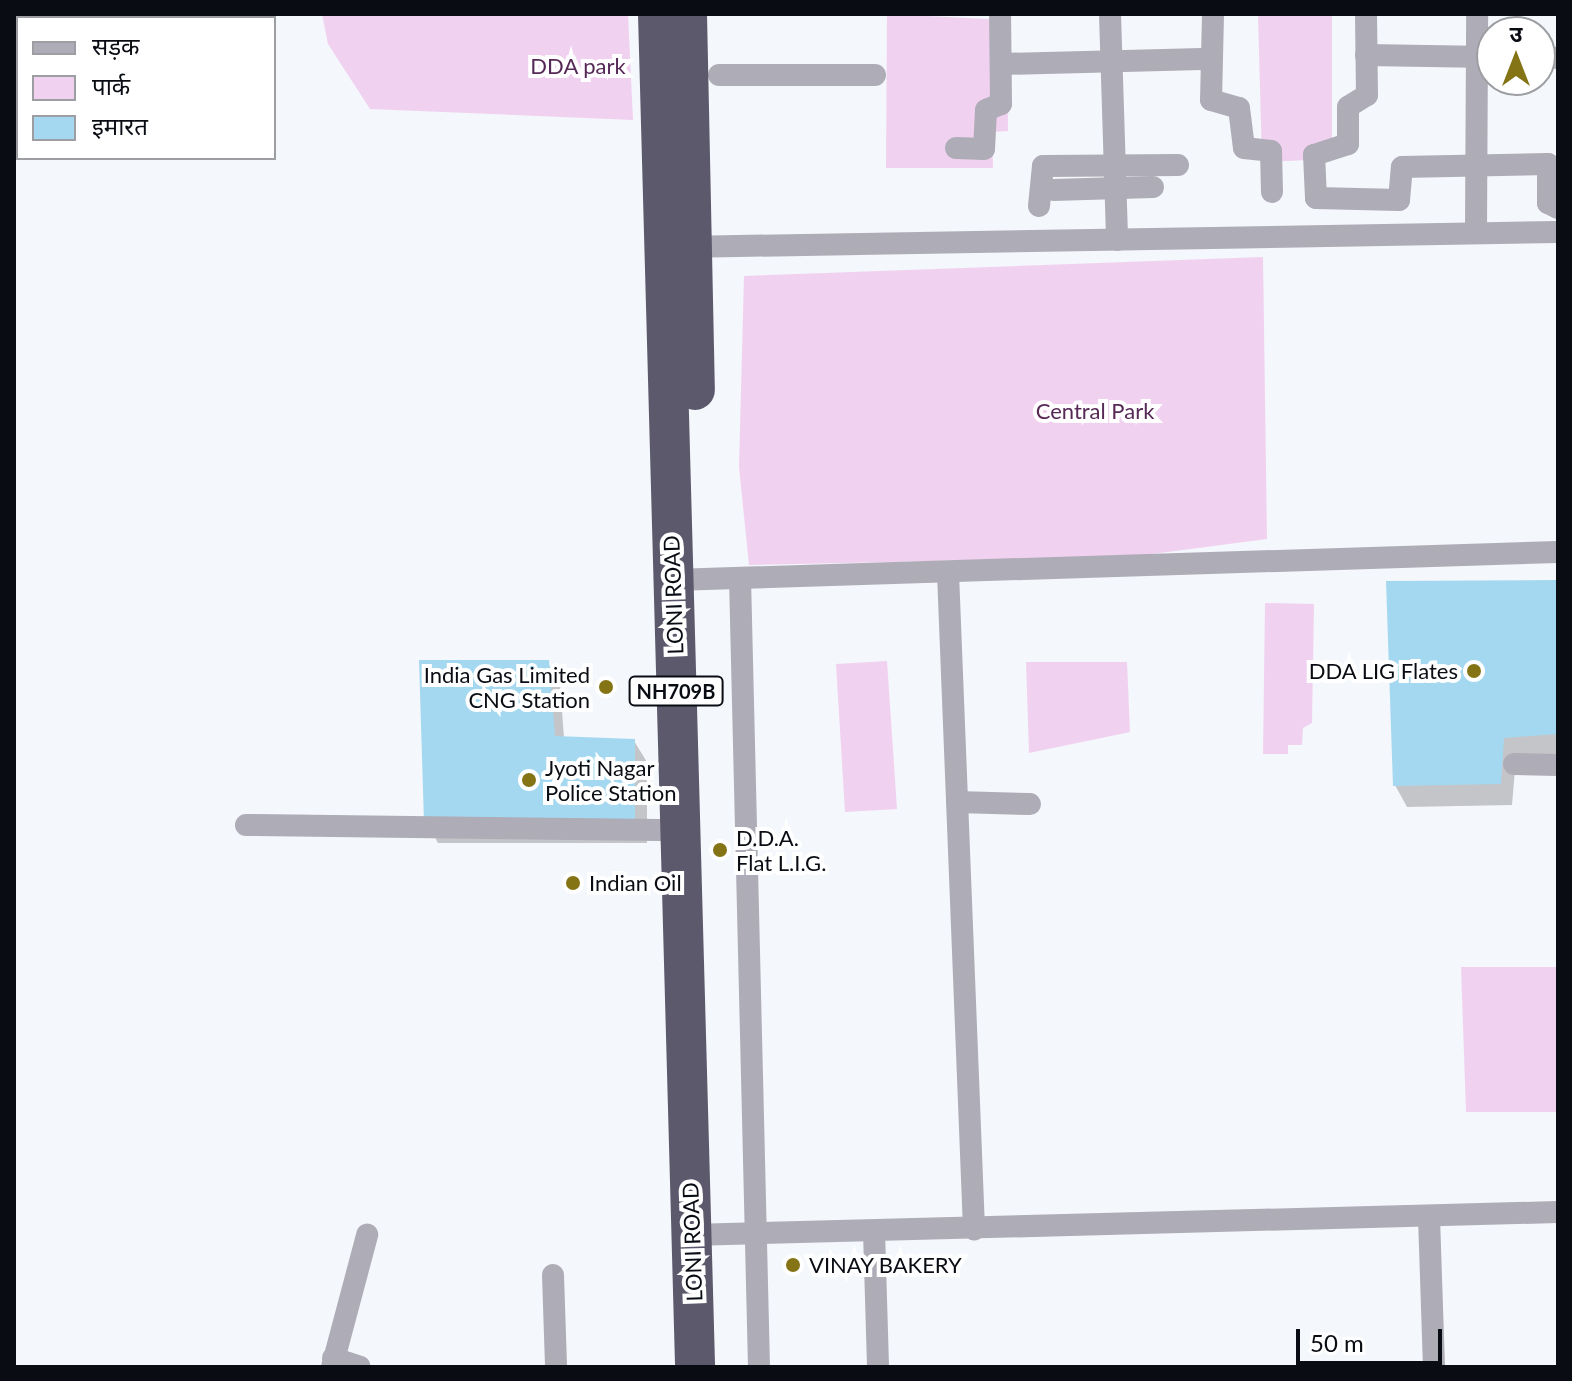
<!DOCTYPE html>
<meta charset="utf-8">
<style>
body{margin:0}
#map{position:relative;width:1572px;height:1381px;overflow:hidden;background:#f4f7fb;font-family:Lato,"Noto Sans Devanagari",sans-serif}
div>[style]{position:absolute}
.green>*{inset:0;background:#f1d1f0}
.shadow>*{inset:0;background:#0003}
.building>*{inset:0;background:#a4d8f0}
.street>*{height:22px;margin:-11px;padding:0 11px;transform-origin:11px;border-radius:11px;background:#aeacb6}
.highway>*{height:40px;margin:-20px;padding:0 20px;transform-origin:20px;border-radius:20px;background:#5d596c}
.dots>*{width:22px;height:22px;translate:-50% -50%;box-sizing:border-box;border:4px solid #fff;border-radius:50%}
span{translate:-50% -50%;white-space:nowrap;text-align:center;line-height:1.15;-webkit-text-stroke:8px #fff;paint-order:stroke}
.shield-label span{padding:2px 6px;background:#fff;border:2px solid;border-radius:6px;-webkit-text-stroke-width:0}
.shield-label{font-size:20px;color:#090c13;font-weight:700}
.park-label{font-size:22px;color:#562957}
.street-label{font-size:22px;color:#090c13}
.poi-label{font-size:22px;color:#090c13}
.right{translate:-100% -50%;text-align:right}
.left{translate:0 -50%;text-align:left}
.frame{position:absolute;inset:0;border:16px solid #090c13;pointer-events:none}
.legend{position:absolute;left:16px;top:16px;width:260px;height:144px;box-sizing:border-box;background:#fff;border:2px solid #9d9ea1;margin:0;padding:10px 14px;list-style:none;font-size:24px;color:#090c13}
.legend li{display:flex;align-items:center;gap:16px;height:40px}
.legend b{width:40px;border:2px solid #9d9ea1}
.north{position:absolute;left:1476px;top:16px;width:80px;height:80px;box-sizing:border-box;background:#fff;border:2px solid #9d9ea1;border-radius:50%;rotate:0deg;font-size:22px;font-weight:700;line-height:32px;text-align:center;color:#090c13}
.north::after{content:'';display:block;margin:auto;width:28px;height:36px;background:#847416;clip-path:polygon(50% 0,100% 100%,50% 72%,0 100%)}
.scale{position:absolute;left:1296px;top:1329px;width:146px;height:36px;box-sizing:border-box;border:4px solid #090c13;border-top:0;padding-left:10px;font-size:24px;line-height:28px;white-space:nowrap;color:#090c13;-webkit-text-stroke:6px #fff;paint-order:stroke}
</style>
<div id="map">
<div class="green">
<div style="clip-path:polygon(322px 14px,628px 14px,633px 120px,370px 109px,328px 44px)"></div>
<div style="clip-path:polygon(887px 14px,1007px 20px,1008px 131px,992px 132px,993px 168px,886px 168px)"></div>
<div style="clip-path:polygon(1258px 14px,1332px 14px,1332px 159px,1262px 162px)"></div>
<div style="clip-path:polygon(1263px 257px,1267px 539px,1129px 557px,749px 565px,739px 467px,744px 276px)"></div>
<div style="clip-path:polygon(1265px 603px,1314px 604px,1312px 723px,1303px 728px,1302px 745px,1288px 745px,1288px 754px,1263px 754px)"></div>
<div style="clip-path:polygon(887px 661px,897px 809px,845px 812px,836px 664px)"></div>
<div style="clip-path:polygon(1026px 662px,1127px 662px,1130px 732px,1029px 753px)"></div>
<div style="clip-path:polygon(1461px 967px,1558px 967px,1558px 1112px,1466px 1112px)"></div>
</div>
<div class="shadow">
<div style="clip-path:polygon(1558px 582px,1558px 756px,1516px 758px,1512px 805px,1407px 807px,1395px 785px)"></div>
<div style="clip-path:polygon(547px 662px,560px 683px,564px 738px,634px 741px,647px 762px,647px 843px,438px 843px,426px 821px)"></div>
</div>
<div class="building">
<div style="clip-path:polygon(1558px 580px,1558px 734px,1504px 738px,1501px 784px,1393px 786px,1386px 581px)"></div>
<div style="clip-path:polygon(419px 660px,549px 660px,555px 736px,635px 739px,635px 822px,424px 822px)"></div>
</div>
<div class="street">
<div style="left:1110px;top:14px;width:226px;rotate:88.2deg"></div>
<div style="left:1213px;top:14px;width:86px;rotate:91.3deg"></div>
<div style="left:1211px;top:100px;width:29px;rotate:16deg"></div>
<div style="left:1239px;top:108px;width:40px;rotate:82.9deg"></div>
<div style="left:1244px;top:148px;width:27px;rotate:6deg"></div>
<div style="left:1271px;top:151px;width:41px;rotate:88.6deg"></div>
<div style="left:1366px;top:14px;width:81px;rotate:89.3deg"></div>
<div style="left:1367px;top:95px;width:22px;rotate:148deg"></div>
<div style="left:1348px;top:107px;width:37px;rotate:90deg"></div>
<div style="left:1348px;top:144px;width:36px;rotate:162deg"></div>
<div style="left:1314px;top:155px;width:43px;rotate:87.3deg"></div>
<div style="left:1316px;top:198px;width:83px;rotate:1.4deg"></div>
<div style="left:1399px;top:200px;width:33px;rotate:-85deg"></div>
<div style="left:1402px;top:167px;width:146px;rotate:-1.2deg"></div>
<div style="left:1548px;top:164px;width:39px;rotate:90deg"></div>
<div style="left:1548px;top:203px;width:11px;rotate:27deg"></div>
<div style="left:1366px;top:55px;width:123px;rotate:0.9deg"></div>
<div style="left:1540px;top:57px;width:18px;rotate:3deg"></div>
<div style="left:1001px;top:64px;width:211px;rotate:-1.4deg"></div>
<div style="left:719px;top:75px;width:156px"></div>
<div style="left:956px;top:148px;width:28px;rotate:2deg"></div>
<div style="left:984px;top:149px;width:39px;rotate:-87deg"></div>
<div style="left:986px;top:110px;width:16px;rotate:-22deg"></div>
<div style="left:1001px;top:104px;width:90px;rotate:-90.6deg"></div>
<div style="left:1053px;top:190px;width:100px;rotate:-1.7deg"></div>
<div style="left:1039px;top:206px;width:40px;rotate:-84.3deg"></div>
<div style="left:1043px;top:166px;width:135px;rotate:-0.4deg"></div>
<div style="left:1476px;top:233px;width:219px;rotate:-89.7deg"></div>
<div style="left:683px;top:247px;width:875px;rotate:-0.98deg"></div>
<div style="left:948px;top:573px;width:657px;rotate:87.73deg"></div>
<div style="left:740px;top:578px;width:789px;rotate:88.62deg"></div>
<div style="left:673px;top:580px;width:885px;rotate:-1.81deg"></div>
<div style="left:1514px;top:764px;width:44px;rotate:1.3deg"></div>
<div style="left:957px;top:802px;width:73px;rotate:1.6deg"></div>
<div style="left:246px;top:825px;width:434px;rotate:0.7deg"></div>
<div style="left:1429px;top:1217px;width:150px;rotate:88.1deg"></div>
<div style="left:874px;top:1231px;width:136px;rotate:88.3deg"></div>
<div style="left:691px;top:1235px;width:867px;rotate:-1.52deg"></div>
<div style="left:553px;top:1275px;width:92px;rotate:88.1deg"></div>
<div style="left:333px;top:1358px;width:28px;rotate:18deg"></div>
<div style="left:332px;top:1367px;width:137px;rotate:-75.1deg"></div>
</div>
<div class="highway">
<div style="left:658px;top:14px;width:1354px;rotate:88.43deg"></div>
<div style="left:687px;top:14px;width:376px;rotate:88.8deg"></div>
</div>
<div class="dots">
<div style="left:1474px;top:671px;background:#847416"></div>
<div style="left:606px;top:687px;background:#847416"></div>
<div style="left:529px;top:780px;background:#847416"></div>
<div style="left:720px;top:850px;background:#847416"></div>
<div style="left:573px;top:883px;background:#847416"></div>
<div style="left:793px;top:1265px;background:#847416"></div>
</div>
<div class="shield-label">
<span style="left:676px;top:691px">NH709B</span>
</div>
<div class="park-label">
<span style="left:578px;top:66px">DDA park</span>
<span style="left:1095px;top:411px">Central Park</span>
</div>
<div class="street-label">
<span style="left:673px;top:595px;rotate:-92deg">LONI ROAD</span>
<span style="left:692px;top:1242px;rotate:-92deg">LONI ROAD</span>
</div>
<div class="poi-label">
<span class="right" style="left:1458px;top:671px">DDA LIG Flates</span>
<span class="right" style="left:590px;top:687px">India Gas Limited<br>CNG Station</span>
<span class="left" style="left:545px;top:780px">Jyoti Nagar<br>Police Station</span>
<span class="left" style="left:736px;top:850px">D.D.A.<br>Flat L.I.G.</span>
<span class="left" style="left:589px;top:883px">Indian Oil</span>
<span class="left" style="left:809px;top:1265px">VINAY BAKERY</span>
</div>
<div class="frame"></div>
<ul class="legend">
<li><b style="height:10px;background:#aeacb6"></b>सड़क</li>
<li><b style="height:22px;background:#f1d1f0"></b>पार्क</li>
<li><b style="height:22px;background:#a4d8f0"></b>इमारत</li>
</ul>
<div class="north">उ</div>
<div class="scale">50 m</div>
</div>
